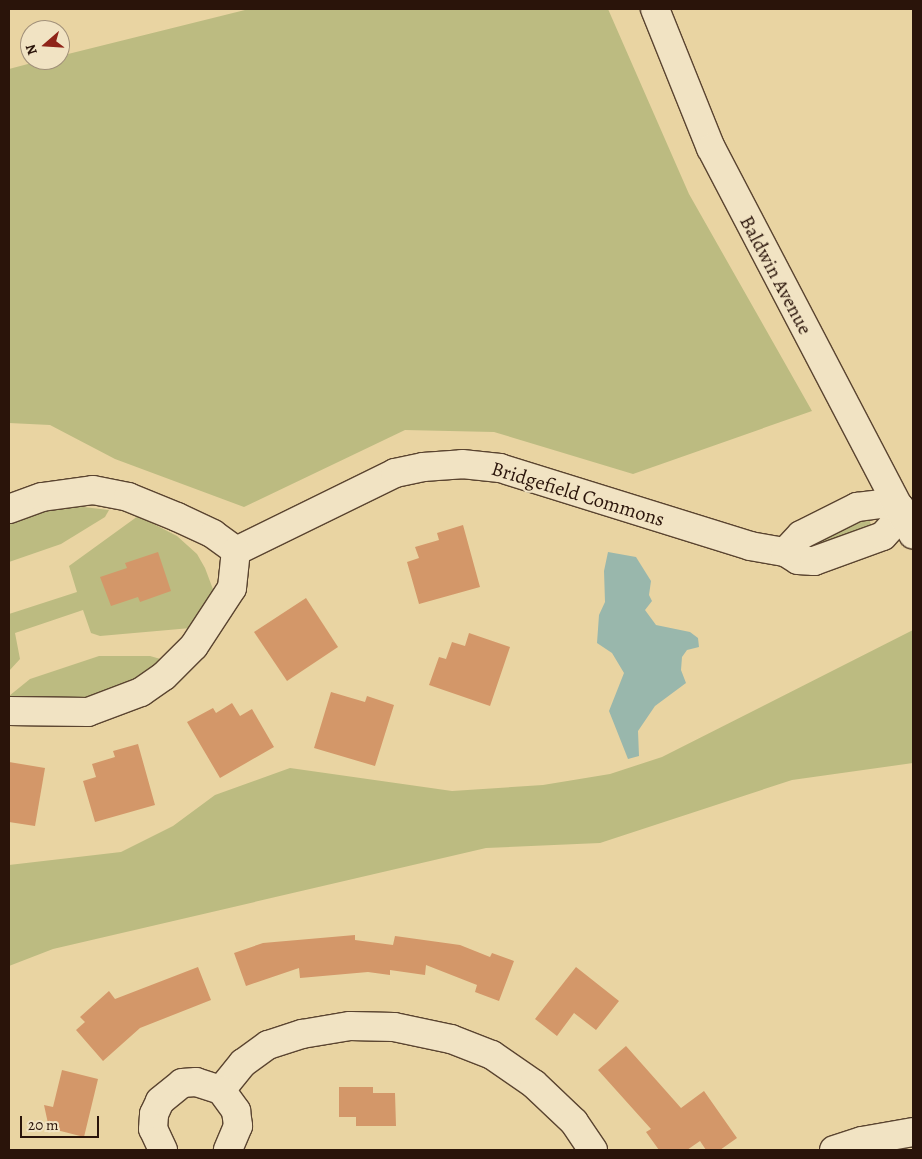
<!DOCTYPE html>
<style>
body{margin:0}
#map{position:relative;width:922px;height:1159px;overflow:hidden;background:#e9d4a2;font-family:Alegreya,serif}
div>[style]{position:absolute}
.green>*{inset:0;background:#bcbb81}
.water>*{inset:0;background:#99b7ac}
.building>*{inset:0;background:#d39769}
.roads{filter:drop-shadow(1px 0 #5a4430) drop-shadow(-1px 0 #5a4430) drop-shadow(0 1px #5a4430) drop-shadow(0 -1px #5a4430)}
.street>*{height:28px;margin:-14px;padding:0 14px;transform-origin:14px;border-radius:14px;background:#f1e3c3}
.secondary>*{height:28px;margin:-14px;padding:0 14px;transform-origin:14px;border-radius:14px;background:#f1e3c3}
span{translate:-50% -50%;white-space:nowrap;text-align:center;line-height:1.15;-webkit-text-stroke:4.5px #f1e3c3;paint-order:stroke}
.street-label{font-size:20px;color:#2a140a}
.frame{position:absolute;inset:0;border:10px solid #2a140a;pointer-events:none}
.north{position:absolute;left:20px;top:20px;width:50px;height:50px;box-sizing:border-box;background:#f1e3c3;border:1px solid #a19079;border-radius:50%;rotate:251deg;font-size:14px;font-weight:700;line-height:20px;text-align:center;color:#2a140a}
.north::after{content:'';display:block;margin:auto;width:18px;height:22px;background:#8f2418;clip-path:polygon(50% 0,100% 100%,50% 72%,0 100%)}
.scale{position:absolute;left:20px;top:1116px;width:79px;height:22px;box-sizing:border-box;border:2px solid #2a140a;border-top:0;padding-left:6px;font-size:15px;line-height:18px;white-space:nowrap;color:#2a140a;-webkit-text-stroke:4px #f1e3c3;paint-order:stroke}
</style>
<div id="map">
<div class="green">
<div style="clip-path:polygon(249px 9px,608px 9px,689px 194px,812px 411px,633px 474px,494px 432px,405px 430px,244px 507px,115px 459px,50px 425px,9px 423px,9px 69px,43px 60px,60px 60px,60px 56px)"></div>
<div style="clip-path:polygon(75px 506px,109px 510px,105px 517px,61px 544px,9px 562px,9px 523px,31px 514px)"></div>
<div style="clip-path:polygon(138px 516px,177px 536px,197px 554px,205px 568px,214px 592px,191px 628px,100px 636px,91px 633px,83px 610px,15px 633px,20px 659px,9px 671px,9px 614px,77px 592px,69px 566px)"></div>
<div style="clip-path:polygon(863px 519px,870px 521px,871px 526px,823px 545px,808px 545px)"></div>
<div style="clip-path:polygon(913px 630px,913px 763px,792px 780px,600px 843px,486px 848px,53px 949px,9px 966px,9px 865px,121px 852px,173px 826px,215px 795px,290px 768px,452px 791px,543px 785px,610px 774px,662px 757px)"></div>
<div style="clip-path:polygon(99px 656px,150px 656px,164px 660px,130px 682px,91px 697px,75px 700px,9px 696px,30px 679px)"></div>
</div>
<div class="water">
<div style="clip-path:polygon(608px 552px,636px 557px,651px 581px,649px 595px,652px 601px,645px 610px,656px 625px,690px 632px,698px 638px,699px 647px,687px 650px,682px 657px,681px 670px,686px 683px,655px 706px,638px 731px,639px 756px,628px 759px,609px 711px,624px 673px,612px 653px,597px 643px,599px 615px,605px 602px,604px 571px)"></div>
</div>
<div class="building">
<div style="clip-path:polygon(463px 525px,480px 587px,419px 604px,407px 562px,419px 558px,415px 547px,439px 540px,437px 533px)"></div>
<div style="clip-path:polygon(158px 552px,171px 591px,140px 602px,138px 597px,111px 606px,100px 577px,127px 568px,125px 563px)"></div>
<div style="clip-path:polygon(306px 598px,338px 647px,287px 681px,254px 632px)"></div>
<div style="clip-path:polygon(469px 633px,510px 647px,490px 706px,429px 685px,439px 657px,446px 659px,452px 642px,465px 646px)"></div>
<div style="clip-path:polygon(331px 692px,365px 702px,367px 696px,394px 705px,375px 766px,314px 748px)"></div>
<div style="clip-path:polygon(232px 703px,240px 716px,252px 709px,274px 747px,220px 778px,187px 722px,213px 708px,216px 713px)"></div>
<div style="clip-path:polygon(138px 744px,155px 805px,95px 822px,83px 781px,96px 777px,92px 764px,115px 757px,113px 751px)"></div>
<div style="clip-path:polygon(9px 762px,45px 768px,35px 826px,9px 822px)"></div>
<div style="clip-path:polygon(355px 935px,355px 940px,393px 945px,395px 936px,460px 945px,490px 957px,492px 953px,514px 961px,499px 1001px,475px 992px,477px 985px,426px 965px,425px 975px,390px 970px,390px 975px,368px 972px,300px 978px,299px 968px,246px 986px,234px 953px,263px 943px)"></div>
<div style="clip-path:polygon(198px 967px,211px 1000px,140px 1028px,103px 1061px,76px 1030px,85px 1022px,80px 1017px,109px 991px,115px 999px)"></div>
<div style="clip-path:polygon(576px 967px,619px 1001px,596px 1030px,574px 1013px,557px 1036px,535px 1019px)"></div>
<div style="clip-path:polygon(626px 1046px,681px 1108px,704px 1091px,737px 1138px,720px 1150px,706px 1150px,700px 1141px,687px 1150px,659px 1150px,646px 1132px,651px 1129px,598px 1070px)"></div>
<div style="clip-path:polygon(62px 1070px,98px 1079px,84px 1137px,49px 1128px,44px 1105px,53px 1107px)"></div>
<div style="clip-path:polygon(339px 1087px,373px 1087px,373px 1093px,395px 1093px,396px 1126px,356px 1126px,356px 1117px,339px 1117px)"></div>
</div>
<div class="roads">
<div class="street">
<div style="left:9px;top:509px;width:35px;rotate:-20deg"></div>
<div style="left:42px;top:497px;width:51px;rotate:-7.8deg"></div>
<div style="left:93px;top:490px;width:36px;rotate:11deg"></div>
<div style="left:128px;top:497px;width:53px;rotate:22.2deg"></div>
<div style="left:177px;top:517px;width:40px;rotate:25deg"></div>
<div style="left:213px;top:534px;width:29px;rotate:36deg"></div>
<div style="left:236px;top:551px;width:177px;rotate:-26.1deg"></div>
<div style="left:395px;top:473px;width:29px;rotate:-12deg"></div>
<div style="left:423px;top:467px;width:39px;rotate:-4deg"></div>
<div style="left:462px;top:464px;width:38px;rotate:6deg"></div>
<div style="left:500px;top:468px;width:262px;rotate:17.3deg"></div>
<div style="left:750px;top:546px;width:36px;rotate:10deg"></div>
<div style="left:785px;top:552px;width:15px;rotate:32deg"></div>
<div style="left:798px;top:560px;width:16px;rotate:4deg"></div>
<div style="left:814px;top:561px;width:73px;rotate:-19.9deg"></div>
<div style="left:883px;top:536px;width:15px;rotate:-48deg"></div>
<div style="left:893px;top:525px;width:19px;rotate:-69deg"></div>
<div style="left:785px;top:552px;width:23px;rotate:-47deg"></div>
<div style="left:801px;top:535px;width:63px;rotate:-26.6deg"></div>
<div style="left:857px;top:507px;width:23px;rotate:-7deg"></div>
<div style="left:880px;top:504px;width:20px;rotate:9deg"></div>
<div style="left:9px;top:711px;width:79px;rotate:0.7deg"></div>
<div style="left:88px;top:712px;width:57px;rotate:-20.7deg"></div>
<div style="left:141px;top:692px;width:28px;rotate:-35deg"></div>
<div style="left:164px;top:676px;width:42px;rotate:-45deg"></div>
<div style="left:194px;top:646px;width:69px;rotate:-56.8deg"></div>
<div style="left:232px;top:588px;width:37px;rotate:-84deg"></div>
<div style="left:221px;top:1090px;width:35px;rotate:-51deg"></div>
<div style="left:243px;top:1063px;width:31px;rotate:-36deg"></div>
<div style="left:268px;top:1045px;width:36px;rotate:-18deg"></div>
<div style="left:302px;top:1034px;width:49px;rotate:-9.5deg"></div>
<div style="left:350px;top:1026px;width:44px;rotate:1.3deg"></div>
<div style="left:394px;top:1027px;width:58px;rotate:11.9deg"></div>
<div style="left:451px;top:1039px;width:44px;rotate:21.3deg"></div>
<div style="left:492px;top:1055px;width:51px;rotate:34.6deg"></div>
<div style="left:534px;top:1084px;width:55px;rotate:43.5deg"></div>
<div style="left:574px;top:1122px;width:34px;rotate:56deg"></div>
<div style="left:163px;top:1150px;width:23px;rotate:-115deg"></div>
<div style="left:153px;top:1129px;width:15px;rotate:-86deg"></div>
<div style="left:154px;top:1114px;width:14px;rotate:-65deg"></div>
<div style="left:160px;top:1101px;width:28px;rotate:-39deg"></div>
<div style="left:182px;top:1083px;width:14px;rotate:-4deg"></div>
<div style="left:196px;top:1082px;width:26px;rotate:18deg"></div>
<div style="left:221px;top:1090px;width:26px;rotate:54deg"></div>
<div style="left:236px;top:1111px;width:15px;rotate:82deg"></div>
<div style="left:238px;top:1126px;width:26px;rotate:113deg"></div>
<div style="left:834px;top:1150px;width:29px;rotate:-18deg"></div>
<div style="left:862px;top:1141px;width:52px;rotate:-10deg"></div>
</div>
<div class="secondary">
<div style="left:655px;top:9px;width:150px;rotate:68.1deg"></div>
<div style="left:711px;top:148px;width:436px;rotate:62.4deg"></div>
</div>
</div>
<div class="street-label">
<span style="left:776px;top:275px;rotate:62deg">Baldwin Avenue</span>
<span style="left:578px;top:494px;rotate:17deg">Bridgefield Commons</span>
</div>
<div class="frame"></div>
<div class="north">N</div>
<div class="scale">20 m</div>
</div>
